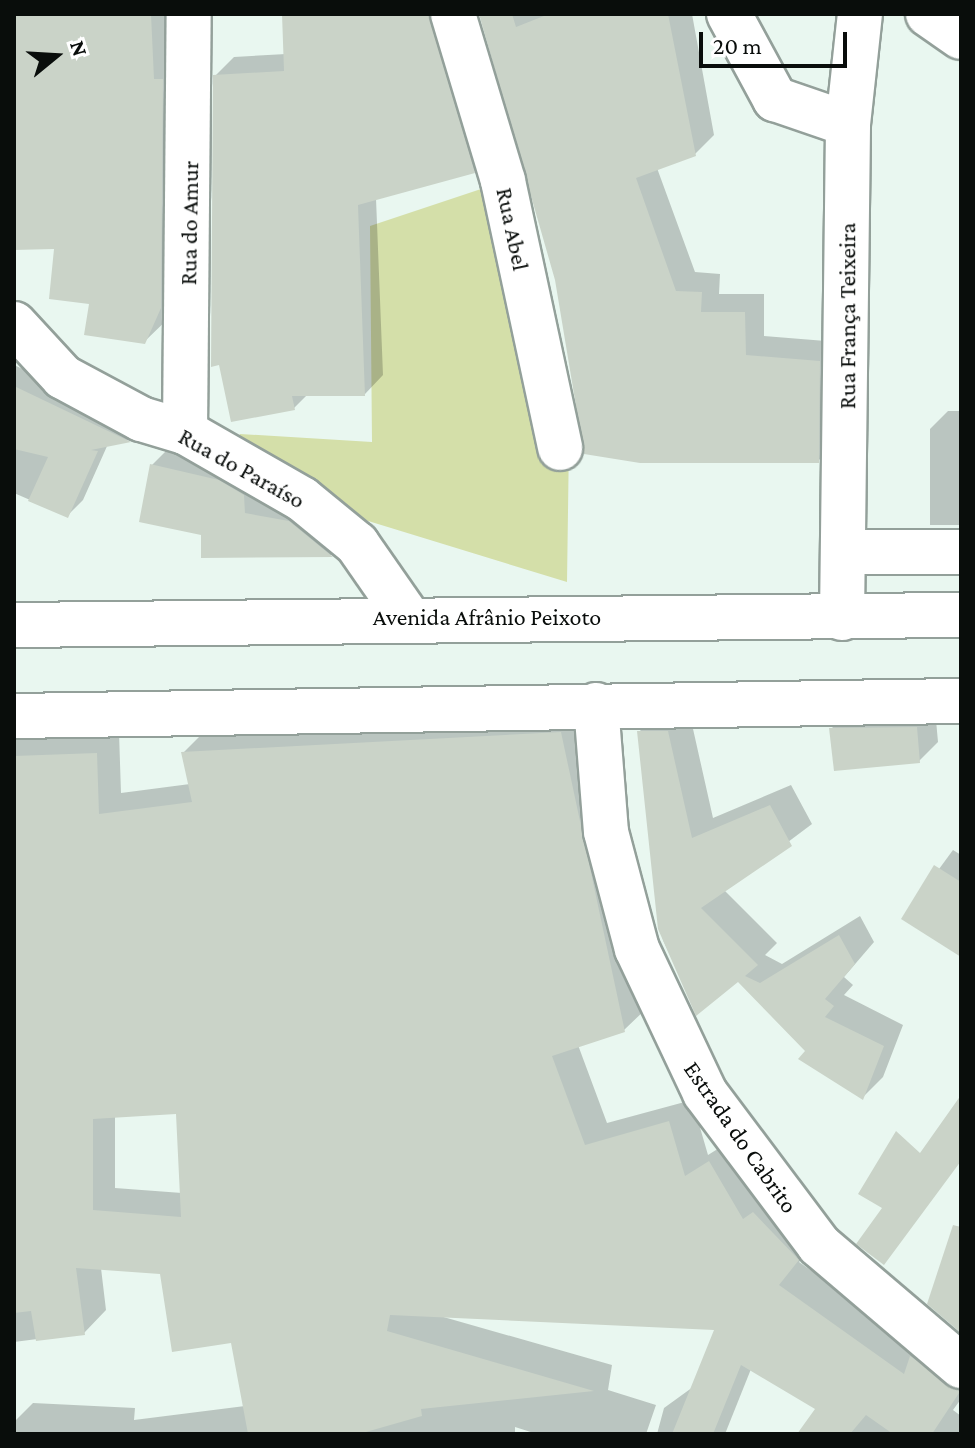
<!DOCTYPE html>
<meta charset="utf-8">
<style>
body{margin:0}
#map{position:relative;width:975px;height:1448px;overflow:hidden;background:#e9f7f0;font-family:"Crimson Pro",serif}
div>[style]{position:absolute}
.green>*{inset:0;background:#d4dfa9}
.shadow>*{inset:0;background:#0003}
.building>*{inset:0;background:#cad3c8}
.roads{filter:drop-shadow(2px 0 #93a09a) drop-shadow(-2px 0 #93a09a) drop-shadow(0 2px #93a09a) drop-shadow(0 -2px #93a09a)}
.minor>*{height:44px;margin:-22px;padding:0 22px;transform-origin:22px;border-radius:22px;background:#fff}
.major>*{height:44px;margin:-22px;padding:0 22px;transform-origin:22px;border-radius:22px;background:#fff}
span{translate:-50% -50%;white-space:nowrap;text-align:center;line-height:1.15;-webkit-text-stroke:8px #fff;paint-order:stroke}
.street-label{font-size:24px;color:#090d0b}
.frame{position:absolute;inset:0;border:16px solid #090d0b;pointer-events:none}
.north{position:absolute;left:16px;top:16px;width:80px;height:80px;-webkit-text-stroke:6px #fff;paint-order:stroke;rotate:72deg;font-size:22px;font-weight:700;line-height:32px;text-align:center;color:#090d0b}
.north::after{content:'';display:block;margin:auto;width:28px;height:36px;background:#090d0b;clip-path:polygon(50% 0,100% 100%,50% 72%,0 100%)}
.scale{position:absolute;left:699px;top:32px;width:148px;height:36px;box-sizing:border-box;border:4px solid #090d0b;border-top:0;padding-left:10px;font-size:24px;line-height:28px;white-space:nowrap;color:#090d0b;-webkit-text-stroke:6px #fff;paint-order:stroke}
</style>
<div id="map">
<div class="green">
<div style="clip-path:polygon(490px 186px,569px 441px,567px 582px,215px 474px,240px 434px,372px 442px,370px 226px)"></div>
</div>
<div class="shadow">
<div style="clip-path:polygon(14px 14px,180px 14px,173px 314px,144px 342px,91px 302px,56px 247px,14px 248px)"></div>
<div style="clip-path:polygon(284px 14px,451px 14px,493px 153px,474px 172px,376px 198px,383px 375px,365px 394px,308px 394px,294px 408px,215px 76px,234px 57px,286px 54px)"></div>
<div style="clip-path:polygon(481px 14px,692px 14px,714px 135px,695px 154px,657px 168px,695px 272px,720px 274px,719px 294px,764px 294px,764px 336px,838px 342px,837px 442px,818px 461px,557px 279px)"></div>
<div style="clip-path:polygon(14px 365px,145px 425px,130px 440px,108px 444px,83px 500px,67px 516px,14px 493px)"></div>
<div style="clip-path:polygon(948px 411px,961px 411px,961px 525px,930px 525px,930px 429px)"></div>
<div style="clip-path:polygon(171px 446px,350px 537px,332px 555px,203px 556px,203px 533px,152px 465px)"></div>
<div style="clip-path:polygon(935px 709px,938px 742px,919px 761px,831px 729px,850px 710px)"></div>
<div style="clip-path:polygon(evenodd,583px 711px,647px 1008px,624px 1030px,578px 1045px,607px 1123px,692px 1100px,708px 1155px,732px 1140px,820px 1236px,799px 1262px,921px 1348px,961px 1357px,961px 1399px,953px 1410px,961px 1416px,961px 1434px,800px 1434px,818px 1409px,751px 1369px,725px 1434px,657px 1434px,664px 1408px,693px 1387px,716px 1328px,440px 1316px,612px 1365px,608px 1390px,656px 1405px,646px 1434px,537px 1434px,515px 1427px,515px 1434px,14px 1434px,14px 1422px,33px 1403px,135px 1408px,134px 1420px,245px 1406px,233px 1341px,161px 1272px,101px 1268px,106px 1310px,84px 1333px,14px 1342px,14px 736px,119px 732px,121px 793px,190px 784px,183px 753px,206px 730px,583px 711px,178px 1112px,182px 1193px,115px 1188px,115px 1115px,178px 1112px)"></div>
<div style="clip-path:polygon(659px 711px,689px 711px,713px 818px,791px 785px,812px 824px,724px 890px,777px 943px,765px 955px,782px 964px,860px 916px,874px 942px,844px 977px,853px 985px,844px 995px,903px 1025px,883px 1077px,862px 1098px,738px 979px,697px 1013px,663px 940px,639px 732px)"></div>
<div style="clip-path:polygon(953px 850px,961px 855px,961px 955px,903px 918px)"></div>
</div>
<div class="building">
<div style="clip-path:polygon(14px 14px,151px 14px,154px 79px,163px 79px,161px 308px,145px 344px,84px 335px,89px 304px,49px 299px,54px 249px,14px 250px)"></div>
<div style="clip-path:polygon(282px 14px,429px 14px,475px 173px,358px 205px,365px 396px,292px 396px,295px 410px,231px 422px,219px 365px,211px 367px,213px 75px,284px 71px)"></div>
<div style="clip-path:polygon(479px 14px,512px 14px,516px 27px,549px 14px,668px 14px,696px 156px,636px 178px,676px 291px,702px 292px,701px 312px,745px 312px,746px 355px,820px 361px,819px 463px,640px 463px,584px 454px,555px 280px)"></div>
<div style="clip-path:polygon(14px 386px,131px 442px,91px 450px,98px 451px,68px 518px,28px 501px,48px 457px,14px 449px)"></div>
<div style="clip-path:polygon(150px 464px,219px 480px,244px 495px,245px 513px,289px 521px,333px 557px,201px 558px,201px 535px,139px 522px)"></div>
<div style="clip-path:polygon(917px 727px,920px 763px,834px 771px,829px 728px)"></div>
<div style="clip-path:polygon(637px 731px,668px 731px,692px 838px,770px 805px,792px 846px,701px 908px,758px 965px,745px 976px,760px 983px,839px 935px,855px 964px,825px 999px,834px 1006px,825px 1017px,884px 1046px,863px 1100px,798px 1059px,805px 1051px,738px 982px,696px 1016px,658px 929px)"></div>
<div style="clip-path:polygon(evenodd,561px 732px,625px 1032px,552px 1056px,585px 1145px,669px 1121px,685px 1176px,709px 1161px,743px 1219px,753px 1212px,799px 1260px,779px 1285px,904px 1374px,910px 1356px,961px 1390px,932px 1434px,893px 1434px,866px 1415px,850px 1434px,797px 1434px,815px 1409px,741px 1365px,713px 1434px,672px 1434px,714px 1330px,390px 1315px,387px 1331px,594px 1391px,421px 1409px,422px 1416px,359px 1434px,248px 1434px,231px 1343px,172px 1352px,160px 1274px,76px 1268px,85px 1335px,36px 1341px,31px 1311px,14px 1313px,14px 756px,97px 753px,99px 814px,192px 802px,181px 752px,561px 732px,176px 1114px,181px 1217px,93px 1210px,93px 1119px,176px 1114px)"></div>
<div style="clip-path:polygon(934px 865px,961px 882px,961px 957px,901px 919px)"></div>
<div style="clip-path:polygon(961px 1095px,961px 1161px,884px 1265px,856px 1244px,882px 1208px,858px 1194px,896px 1131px,920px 1153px)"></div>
<div style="clip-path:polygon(953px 1225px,961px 1227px,961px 1333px,927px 1304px)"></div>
</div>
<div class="roads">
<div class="minor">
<div style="left:453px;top:14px;width:174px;rotate:73.3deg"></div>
<div style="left:503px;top:181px;width:273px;rotate:77.9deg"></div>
<div style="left:729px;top:14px;width:97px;rotate:61.6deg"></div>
<div style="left:775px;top:99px;width:77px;rotate:18.9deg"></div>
<div style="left:928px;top:14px;width:40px;rotate:34.9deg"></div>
<div style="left:14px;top:324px;width:72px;rotate:47.2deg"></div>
<div style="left:63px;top:377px;width:89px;rotate:28.3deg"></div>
<div style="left:141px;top:419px;width:46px;rotate:16.5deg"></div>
<div style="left:185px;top:432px;width:135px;rotate:29.8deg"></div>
<div style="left:302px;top:499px;width:71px;rotate:39.3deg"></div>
<div style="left:357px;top:544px;width:88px;rotate:55.2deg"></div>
<div style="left:185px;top:432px;width:418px;rotate:-89.5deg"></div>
<div style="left:846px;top:552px;width:115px"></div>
<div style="left:842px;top:618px;width:494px;rotate:-89.3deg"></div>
<div style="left:848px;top:124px;width:111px;rotate:-83.8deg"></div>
<div style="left:596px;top:705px;width:127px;rotate:85.5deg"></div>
<div style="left:606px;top:832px;width:121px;rotate:75.2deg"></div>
<div style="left:637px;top:949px;width:159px;rotate:64.7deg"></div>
<div style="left:705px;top:1093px;width:190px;rotate:53.1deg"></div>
<div style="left:819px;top:1245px;width:187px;rotate:40.4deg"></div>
</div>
<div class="major">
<div style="left:14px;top:625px;width:947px;rotate:-0.61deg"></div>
<div style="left:14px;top:716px;width:947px;rotate:-0.91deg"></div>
</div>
</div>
<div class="street-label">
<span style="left:189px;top:223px;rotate:-89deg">Rua do Amur</span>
<span style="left:513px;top:229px;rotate:78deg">Rua Abel</span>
<span style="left:847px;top:316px;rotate:-90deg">Rua França Teixeira</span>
<span style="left:242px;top:468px;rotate:29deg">Rua do Paraíso</span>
<span style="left:487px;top:617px">Avenida Afrânio Peixoto</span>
<span style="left:741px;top:1137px;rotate:55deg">Estrada do Cabrito</span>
</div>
<div class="frame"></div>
<div class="north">N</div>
<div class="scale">20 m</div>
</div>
